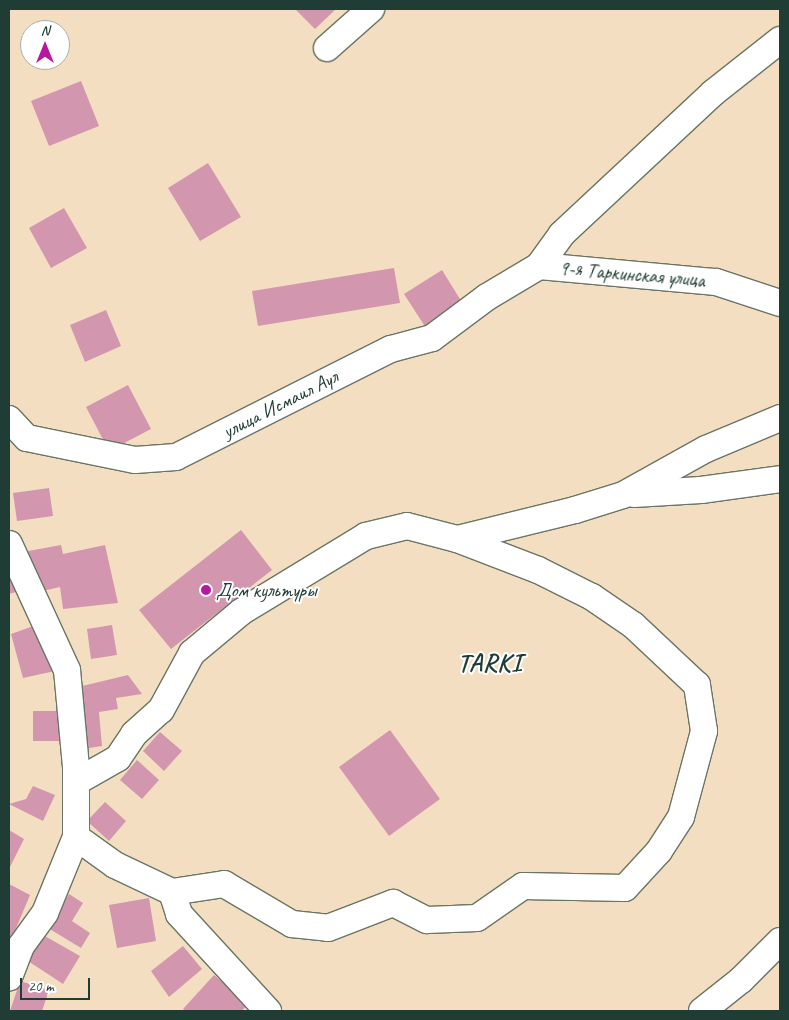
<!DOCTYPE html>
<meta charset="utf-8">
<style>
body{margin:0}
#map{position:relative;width:789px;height:1020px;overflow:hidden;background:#f4dec1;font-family:Caveat,sans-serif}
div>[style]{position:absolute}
.building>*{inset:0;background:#d396af}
.roads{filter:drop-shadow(1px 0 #6a7565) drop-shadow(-1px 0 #6a7565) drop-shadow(0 1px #6a7565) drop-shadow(0 -1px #6a7565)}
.minor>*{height:26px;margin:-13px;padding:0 13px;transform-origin:13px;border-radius:13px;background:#fff}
.dots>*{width:14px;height:14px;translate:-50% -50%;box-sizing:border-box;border:2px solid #fff;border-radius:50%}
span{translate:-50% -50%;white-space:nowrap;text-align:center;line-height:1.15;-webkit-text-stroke:4px #fff;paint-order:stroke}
.street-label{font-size:20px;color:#1f3d34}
.poi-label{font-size:20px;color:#1f3d34}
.left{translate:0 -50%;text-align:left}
.district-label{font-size:25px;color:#1f3d34;font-weight:700;letter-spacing:1px}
.frame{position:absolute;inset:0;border:10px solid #1f3d34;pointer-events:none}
.north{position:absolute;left:20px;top:20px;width:50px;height:50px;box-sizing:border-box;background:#fff;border:1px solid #a5b1ae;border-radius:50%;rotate:0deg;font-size:14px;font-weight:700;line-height:20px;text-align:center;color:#1f3d34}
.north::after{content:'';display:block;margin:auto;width:18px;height:22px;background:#b5179e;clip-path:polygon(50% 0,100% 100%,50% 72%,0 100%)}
.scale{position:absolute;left:20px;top:978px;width:70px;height:22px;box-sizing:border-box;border:2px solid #1f3d34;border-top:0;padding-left:6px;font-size:15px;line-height:18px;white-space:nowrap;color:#1f3d34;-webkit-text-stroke:4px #fff;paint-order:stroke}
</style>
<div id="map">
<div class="building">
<div style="clip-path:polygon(295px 9px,336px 9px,315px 29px)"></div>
<div style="clip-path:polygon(81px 81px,99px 126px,49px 146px,31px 101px)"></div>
<div style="clip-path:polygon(208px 163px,241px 217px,200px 241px,168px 188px)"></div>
<div style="clip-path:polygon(64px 208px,87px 248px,51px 268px,29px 228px)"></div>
<div style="clip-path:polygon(394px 268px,400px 303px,258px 326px,252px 291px)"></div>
<div style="clip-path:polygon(442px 270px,463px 304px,426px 328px,404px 294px)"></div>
<div style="clip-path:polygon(106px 310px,121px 346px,85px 362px,70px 325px)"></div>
<div style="clip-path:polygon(128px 385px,151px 429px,109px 451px,86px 407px)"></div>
<div style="clip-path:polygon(49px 488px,53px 516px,17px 521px,13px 493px)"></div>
<div style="clip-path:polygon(241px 530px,272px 570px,171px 649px,139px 610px)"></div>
<div style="clip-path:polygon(61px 545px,63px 554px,105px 545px,118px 603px,63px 609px,60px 587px,38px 592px,23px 552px)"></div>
<div style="clip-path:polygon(9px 567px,19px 591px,9px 594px)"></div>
<div style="clip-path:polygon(36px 625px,55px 671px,23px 678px,11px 634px)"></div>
<div style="clip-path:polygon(112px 625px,117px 655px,91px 659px,87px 629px)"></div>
<div style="clip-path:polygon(128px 675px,142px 694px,116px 698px,118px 709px,99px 712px,102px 746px,83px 749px,78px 687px)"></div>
<div style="clip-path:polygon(33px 711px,61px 711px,61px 741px,33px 741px)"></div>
<div style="clip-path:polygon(390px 730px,440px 799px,389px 836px,339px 767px)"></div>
<div style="clip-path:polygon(160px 732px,182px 751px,164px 771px,143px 751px)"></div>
<div style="clip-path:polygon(137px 760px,159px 780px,142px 799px,120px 780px)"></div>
<div style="clip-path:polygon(33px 786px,55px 795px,43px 821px,9px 804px,26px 799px)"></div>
<div style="clip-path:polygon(105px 802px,126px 821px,109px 841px,87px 821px)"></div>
<div style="clip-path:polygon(9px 830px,24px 839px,9px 869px)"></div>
<div style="clip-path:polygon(9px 884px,30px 895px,9px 945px)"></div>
<div style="clip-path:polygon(69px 894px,83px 903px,72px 921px,90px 933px,81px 948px,48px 928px)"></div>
<div style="clip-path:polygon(149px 898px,156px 941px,117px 948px,109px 905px)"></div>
<div style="clip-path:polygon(43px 935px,80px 956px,63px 984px,28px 961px)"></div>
<div style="clip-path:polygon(183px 946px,202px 969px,169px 997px,151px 971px)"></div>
<div style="clip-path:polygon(214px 975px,248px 1004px,242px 1011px,186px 1011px,183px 1009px)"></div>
<div style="clip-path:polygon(20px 981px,49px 990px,42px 1011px,10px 1011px)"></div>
</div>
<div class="roads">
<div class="minor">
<div style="left:780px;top:40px;width:85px;rotate:141.7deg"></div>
<div style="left:713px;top:93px;width:207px;rotate:137deg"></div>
<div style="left:562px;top:234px;width:39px;rotate:126deg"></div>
<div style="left:539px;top:266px;width:178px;rotate:5.2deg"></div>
<div style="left:716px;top:282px;width:67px;rotate:18.2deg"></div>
<div style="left:327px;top:48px;width:59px;rotate:-41.6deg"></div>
<div style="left:9px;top:419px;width:26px;rotate:47deg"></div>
<div style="left:27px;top:438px;width:110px;rotate:11.5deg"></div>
<div style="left:135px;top:460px;width:41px;rotate:-4.2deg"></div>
<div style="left:176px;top:457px;width:241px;rotate:-26.7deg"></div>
<div style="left:391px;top:349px;width:42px;rotate:-15deg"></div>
<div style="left:432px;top:338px;width:69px;rotate:-36.7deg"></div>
<div style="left:487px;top:297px;width:61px;rotate:-30.8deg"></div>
<div style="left:634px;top:494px;width:67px;rotate:-3.4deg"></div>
<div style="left:701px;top:490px;width:80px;rotate:-7.9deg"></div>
<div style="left:9px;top:544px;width:139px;rotate:65.3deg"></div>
<div style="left:67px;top:670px;width:97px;rotate:84.7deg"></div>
<div style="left:76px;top:767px;width:70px;rotate:90deg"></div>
<div style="left:76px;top:837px;width:82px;rotate:112.2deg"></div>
<div style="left:45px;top:913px;width:41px;rotate:126deg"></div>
<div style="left:21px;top:946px;width:34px;rotate:111deg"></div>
<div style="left:76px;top:782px;width:48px;rotate:-29.7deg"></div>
<div style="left:118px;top:758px;width:29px;rotate:-56deg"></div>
<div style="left:134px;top:734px;width:36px;rotate:-42deg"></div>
<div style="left:161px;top:710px;width:65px;rotate:-61.5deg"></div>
<div style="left:192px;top:653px;width:64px;rotate:-39.9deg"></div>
<div style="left:241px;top:612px;width:146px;rotate:-31.3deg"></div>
<div style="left:366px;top:536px;width:42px;rotate:-13.7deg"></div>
<div style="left:407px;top:526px;width:52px;rotate:14.6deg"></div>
<div style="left:457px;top:539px;width:122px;rotate:-13.8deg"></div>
<div style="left:575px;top:510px;width:50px;rotate:-17.4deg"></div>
<div style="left:623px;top:495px;width:95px;rotate:-29deg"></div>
<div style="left:706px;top:449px;width:80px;rotate:-22.7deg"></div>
<div style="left:76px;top:837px;width:48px;rotate:35.7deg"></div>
<div style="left:115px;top:865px;width:63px;rotate:25.3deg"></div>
<div style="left:172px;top:892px;width:23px;rotate:72deg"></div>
<div style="left:179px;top:914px;width:132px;rotate:47.5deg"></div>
<div style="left:172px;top:892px;width:53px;rotate:-8.7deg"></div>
<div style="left:224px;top:884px;width:79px;rotate:30.5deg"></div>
<div style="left:292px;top:924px;width:36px;rotate:6deg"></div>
<div style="left:328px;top:928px;width:70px;rotate:-21deg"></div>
<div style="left:393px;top:903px;width:38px;rotate:27deg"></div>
<div style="left:427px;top:920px;width:50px;rotate:-2.3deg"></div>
<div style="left:477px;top:918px;width:56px;rotate:-34.8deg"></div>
<div style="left:523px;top:886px;width:102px;rotate:1.1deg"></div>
<div style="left:625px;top:888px;width:50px;rotate:-47.4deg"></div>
<div style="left:659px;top:851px;width:40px;rotate:-57.1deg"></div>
<div style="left:681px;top:817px;width:89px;rotate:-75deg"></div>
<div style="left:704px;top:731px;width:47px;rotate:-98.7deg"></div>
<div style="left:697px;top:685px;width:88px;rotate:-136.8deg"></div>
<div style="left:633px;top:625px;width:50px;rotate:-145.7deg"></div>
<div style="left:592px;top:597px;width:60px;rotate:-153.4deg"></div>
<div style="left:538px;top:570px;width:87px;rotate:-159.1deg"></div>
<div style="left:702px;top:1011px;width:50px;rotate:-38.5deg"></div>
<div style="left:741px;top:980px;width:55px;rotate:-45deg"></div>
</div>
</div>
<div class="dots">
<div style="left:206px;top:590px;background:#b5179e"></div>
</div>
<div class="street-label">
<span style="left:632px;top:274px;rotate:5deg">9-я Таркинская улица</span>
<span style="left:280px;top:404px;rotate:-27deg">улица Исмаил Аул</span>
</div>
<div class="poi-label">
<span class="left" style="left:216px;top:590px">Дом культуры</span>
</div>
<div class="district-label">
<span style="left:490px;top:663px">TARKI</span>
</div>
<div class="frame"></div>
<div class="north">N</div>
<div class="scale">20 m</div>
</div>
